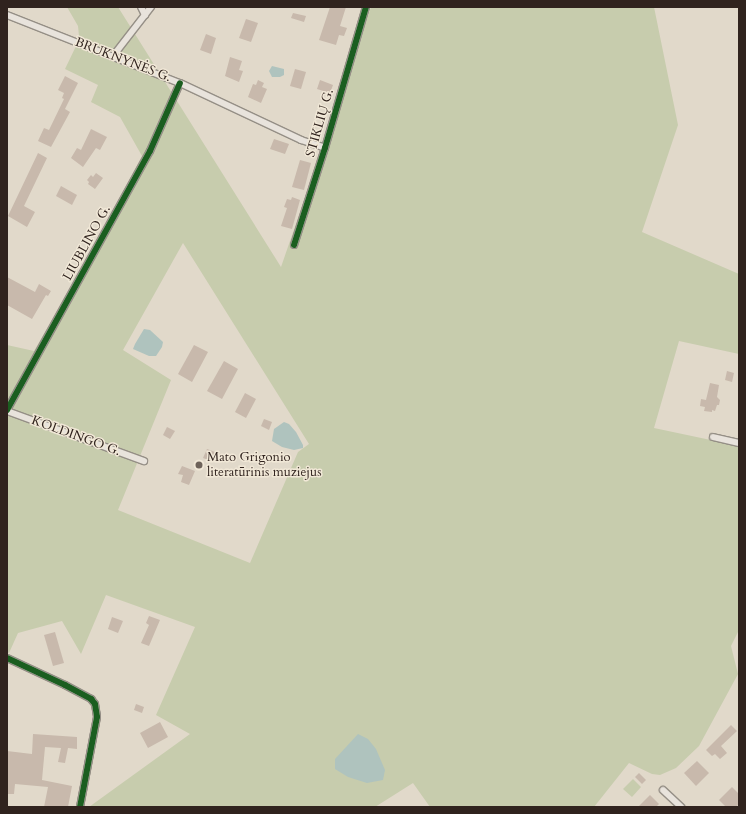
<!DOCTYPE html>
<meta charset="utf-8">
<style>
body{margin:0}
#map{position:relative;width:746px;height:814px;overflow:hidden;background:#e1d9ca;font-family:Cardo,serif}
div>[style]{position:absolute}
.green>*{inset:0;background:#c7ccad}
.water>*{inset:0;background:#afc3be}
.building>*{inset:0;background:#c8b9ac}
.roads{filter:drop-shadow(1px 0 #958f86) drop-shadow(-1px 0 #958f86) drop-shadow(0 1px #958f86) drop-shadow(0 -1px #958f86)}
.street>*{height:6px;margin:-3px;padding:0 3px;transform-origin:3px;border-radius:3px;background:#e8e3dc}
.cycleway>*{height:6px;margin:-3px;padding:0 3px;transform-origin:3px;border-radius:3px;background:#1b5e20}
.dots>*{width:11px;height:11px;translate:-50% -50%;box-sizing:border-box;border:2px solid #f1e8d7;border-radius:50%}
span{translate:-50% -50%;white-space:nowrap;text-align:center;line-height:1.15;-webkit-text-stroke:3px #f1e8d7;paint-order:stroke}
.street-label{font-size:13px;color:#30231e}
.poi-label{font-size:13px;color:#30231e}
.left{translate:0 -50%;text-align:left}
.frame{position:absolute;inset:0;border:8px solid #30231e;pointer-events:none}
</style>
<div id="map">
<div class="green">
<div style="clip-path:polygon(evenodd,67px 7px,118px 7px,281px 267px,371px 7px,654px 7px,678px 125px,642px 232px,739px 274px,739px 354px,679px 341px,654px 428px,739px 446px,739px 630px,731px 646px,738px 674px,699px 746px,676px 768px,660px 775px,652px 774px,629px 763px,594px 807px,430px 807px,413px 783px,375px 807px,89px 807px,190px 734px,156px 715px,195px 627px,106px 595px,81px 654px,62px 621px,18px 633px,9px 653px,7px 652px,7px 345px,34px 351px,81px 270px,142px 156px,120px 117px,91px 102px,98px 85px,65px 69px,77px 44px,79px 36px,78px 26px,67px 7px,183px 243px,309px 444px,298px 452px,250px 563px,118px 510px,171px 380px,123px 350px,183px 243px)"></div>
<div style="clip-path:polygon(633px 779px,641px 787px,632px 797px,623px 789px)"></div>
</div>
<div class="water">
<div style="clip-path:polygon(272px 66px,284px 69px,284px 75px,280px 77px,272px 77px,269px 71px)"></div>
<div style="clip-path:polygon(144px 329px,150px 330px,163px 342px,162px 347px,156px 356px,149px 356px,133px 349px,135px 344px)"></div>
<div style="clip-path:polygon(284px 422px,289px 424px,296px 432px,303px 445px,303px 448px,294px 450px,282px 447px,272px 441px,274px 429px)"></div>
<div style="clip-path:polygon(358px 734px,368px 739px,376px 749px,385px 770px,383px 780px,367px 783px,348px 777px,335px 769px,335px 759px)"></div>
</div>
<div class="building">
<div style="clip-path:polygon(330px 7px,346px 7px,340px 26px,347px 28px,344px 36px,339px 35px,336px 45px,319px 40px)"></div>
<div style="clip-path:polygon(293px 13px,306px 16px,304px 22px,291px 18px)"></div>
<div style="clip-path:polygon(246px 19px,258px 23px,251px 42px,239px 38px)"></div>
<div style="clip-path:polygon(206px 34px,216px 38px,211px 54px,200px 50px)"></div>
<div style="clip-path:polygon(230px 57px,242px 61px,239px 70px,243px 71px,239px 82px,225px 76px)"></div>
<div style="clip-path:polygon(295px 69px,306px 72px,301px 89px,290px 86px)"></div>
<div style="clip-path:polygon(65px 76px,78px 83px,65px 109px,70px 112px,51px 147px,38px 141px,44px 128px,49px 130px,64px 99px,62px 98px,64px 93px,58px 90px)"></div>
<div style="clip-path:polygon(258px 80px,264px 83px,262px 87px,267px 89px,261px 103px,248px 97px,253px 84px,256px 85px)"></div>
<div style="clip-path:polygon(320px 80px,333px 85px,330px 93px,317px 89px)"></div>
<div style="clip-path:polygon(91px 129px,107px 137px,100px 150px,96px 148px,83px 167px,71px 158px,77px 148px,81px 150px)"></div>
<div style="clip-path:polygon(274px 139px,289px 144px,285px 154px,270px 149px)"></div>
<div style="clip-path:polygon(38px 153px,47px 158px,24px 206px,35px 212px,27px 227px,8px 216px)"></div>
<div style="clip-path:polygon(300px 160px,311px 163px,304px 190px,292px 187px)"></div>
<div style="clip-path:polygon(96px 173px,103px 178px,95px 189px,88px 184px,89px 182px,87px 180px,91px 175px,93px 177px)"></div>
<div style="clip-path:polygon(61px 186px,77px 195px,72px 205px,56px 196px)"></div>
<div style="clip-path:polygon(292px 197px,300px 200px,292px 229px,281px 226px,287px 208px,284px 207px,287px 199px,291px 200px)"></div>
<div style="clip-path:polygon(7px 277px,35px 292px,39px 284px,51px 291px,48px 296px,46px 295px,32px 319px,7px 305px)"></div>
<div style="clip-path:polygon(194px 345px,208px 352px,192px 382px,178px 374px)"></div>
<div style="clip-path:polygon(224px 361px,238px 369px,222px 399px,207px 391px)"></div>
<div style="clip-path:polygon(727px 371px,734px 373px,732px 382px,725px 380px)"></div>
<div style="clip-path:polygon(710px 383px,719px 385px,717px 397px,720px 400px,719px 405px,717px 405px,715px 411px,712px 410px,712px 412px,704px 411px,705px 407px,700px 406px,701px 399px,706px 400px)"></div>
<div style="clip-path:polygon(245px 393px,256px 399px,246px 418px,235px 412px)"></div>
<div style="clip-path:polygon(264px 419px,272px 422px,269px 430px,261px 426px)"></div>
<div style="clip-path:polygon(167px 427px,175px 431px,170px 439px,163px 435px)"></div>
<div style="clip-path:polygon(207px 449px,215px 452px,211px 461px,203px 458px)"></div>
<div style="clip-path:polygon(182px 466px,195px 471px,189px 485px,181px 482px,183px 475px,178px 474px)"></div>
<div style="clip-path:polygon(149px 616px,160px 620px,149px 646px,141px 643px,149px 625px,146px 623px)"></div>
<div style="clip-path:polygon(112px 617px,123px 621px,118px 633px,108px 629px)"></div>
<div style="clip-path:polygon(55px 632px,64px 663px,53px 666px,44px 635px)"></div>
<div style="clip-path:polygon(136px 704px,144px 707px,142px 713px,134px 710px)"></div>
<div style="clip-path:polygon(160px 722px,168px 737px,148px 748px,140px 733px)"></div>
<div style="clip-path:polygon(731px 725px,737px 731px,721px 746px,727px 753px,720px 759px,715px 754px,712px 756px,706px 750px)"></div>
<div style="clip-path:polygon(33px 734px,77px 737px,77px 749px,68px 748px,65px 763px,58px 762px,61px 748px,45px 747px,42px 780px,72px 786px,68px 807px,44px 807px,48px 787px,15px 784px,14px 794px,7px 794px,7px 751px,32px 754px)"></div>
<div style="clip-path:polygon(697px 761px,709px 773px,696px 786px,684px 773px)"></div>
<div style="clip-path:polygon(639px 773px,646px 780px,642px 784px,635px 777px)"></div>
<div style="clip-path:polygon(732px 787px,739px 794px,739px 804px,736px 807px,726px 807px,719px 800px)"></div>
<div style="clip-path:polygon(650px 795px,659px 804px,656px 807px,638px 807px)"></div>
</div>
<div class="roads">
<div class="street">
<div style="left:141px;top:7px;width:9px;rotate:63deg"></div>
<div style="left:7px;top:15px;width:186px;rotate:21.5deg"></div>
<div style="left:180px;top:83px;width:134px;rotate:25.2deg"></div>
<div style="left:301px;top:140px;width:25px;rotate:18deg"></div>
<div style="left:113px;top:56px;width:62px;rotate:-52.2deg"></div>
<div style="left:294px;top:245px;width:102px;rotate:-72.3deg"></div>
<div style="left:325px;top:148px;width:147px;rotate:-73.8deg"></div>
<div style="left:7px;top:410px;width:296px;rotate:-61.1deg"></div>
<div style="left:150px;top:151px;width:74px;rotate:-66.2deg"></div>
<div style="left:7px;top:411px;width:146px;rotate:20.1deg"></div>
<div style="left:713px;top:437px;width:27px;rotate:13deg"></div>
<div style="left:7px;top:658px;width:64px;rotate:25deg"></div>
<div style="left:65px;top:685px;width:30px;rotate:28deg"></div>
<div style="left:91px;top:699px;width:6px;rotate:51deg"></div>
<div style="left:95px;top:704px;width:13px;rotate:81deg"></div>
<div style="left:97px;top:717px;width:92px;rotate:100.7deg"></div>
<div style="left:663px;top:790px;width:25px;rotate:43deg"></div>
</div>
</div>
<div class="cycleway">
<div style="left:294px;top:245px;width:102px;rotate:-72.3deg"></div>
<div style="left:325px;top:148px;width:147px;rotate:-73.8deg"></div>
<div style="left:7px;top:410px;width:296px;rotate:-61.1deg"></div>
<div style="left:150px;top:151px;width:74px;rotate:-66.2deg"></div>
<div style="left:7px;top:658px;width:64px;rotate:25deg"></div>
<div style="left:65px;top:685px;width:30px;rotate:28deg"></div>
<div style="left:91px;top:699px;width:6px;rotate:51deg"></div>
<div style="left:95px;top:704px;width:13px;rotate:81deg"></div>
<div style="left:97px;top:717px;width:92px;rotate:100.7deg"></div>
</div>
<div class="dots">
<div style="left:199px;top:465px;background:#6e635a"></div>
</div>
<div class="street-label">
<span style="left:123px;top:60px;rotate:21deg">BRUKNYNĖS G.</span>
<span style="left:320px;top:123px;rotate:-74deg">STIKLIŲ G.</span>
<span style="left:87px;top:243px;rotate:-61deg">LIUBLINO G.</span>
<span style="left:76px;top:436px;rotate:20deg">KOLDINGO G.</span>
</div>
<div class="poi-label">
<span class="left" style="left:207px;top:465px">Mato Grigonio<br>literatūrinis muziejus</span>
</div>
<div class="frame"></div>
</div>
